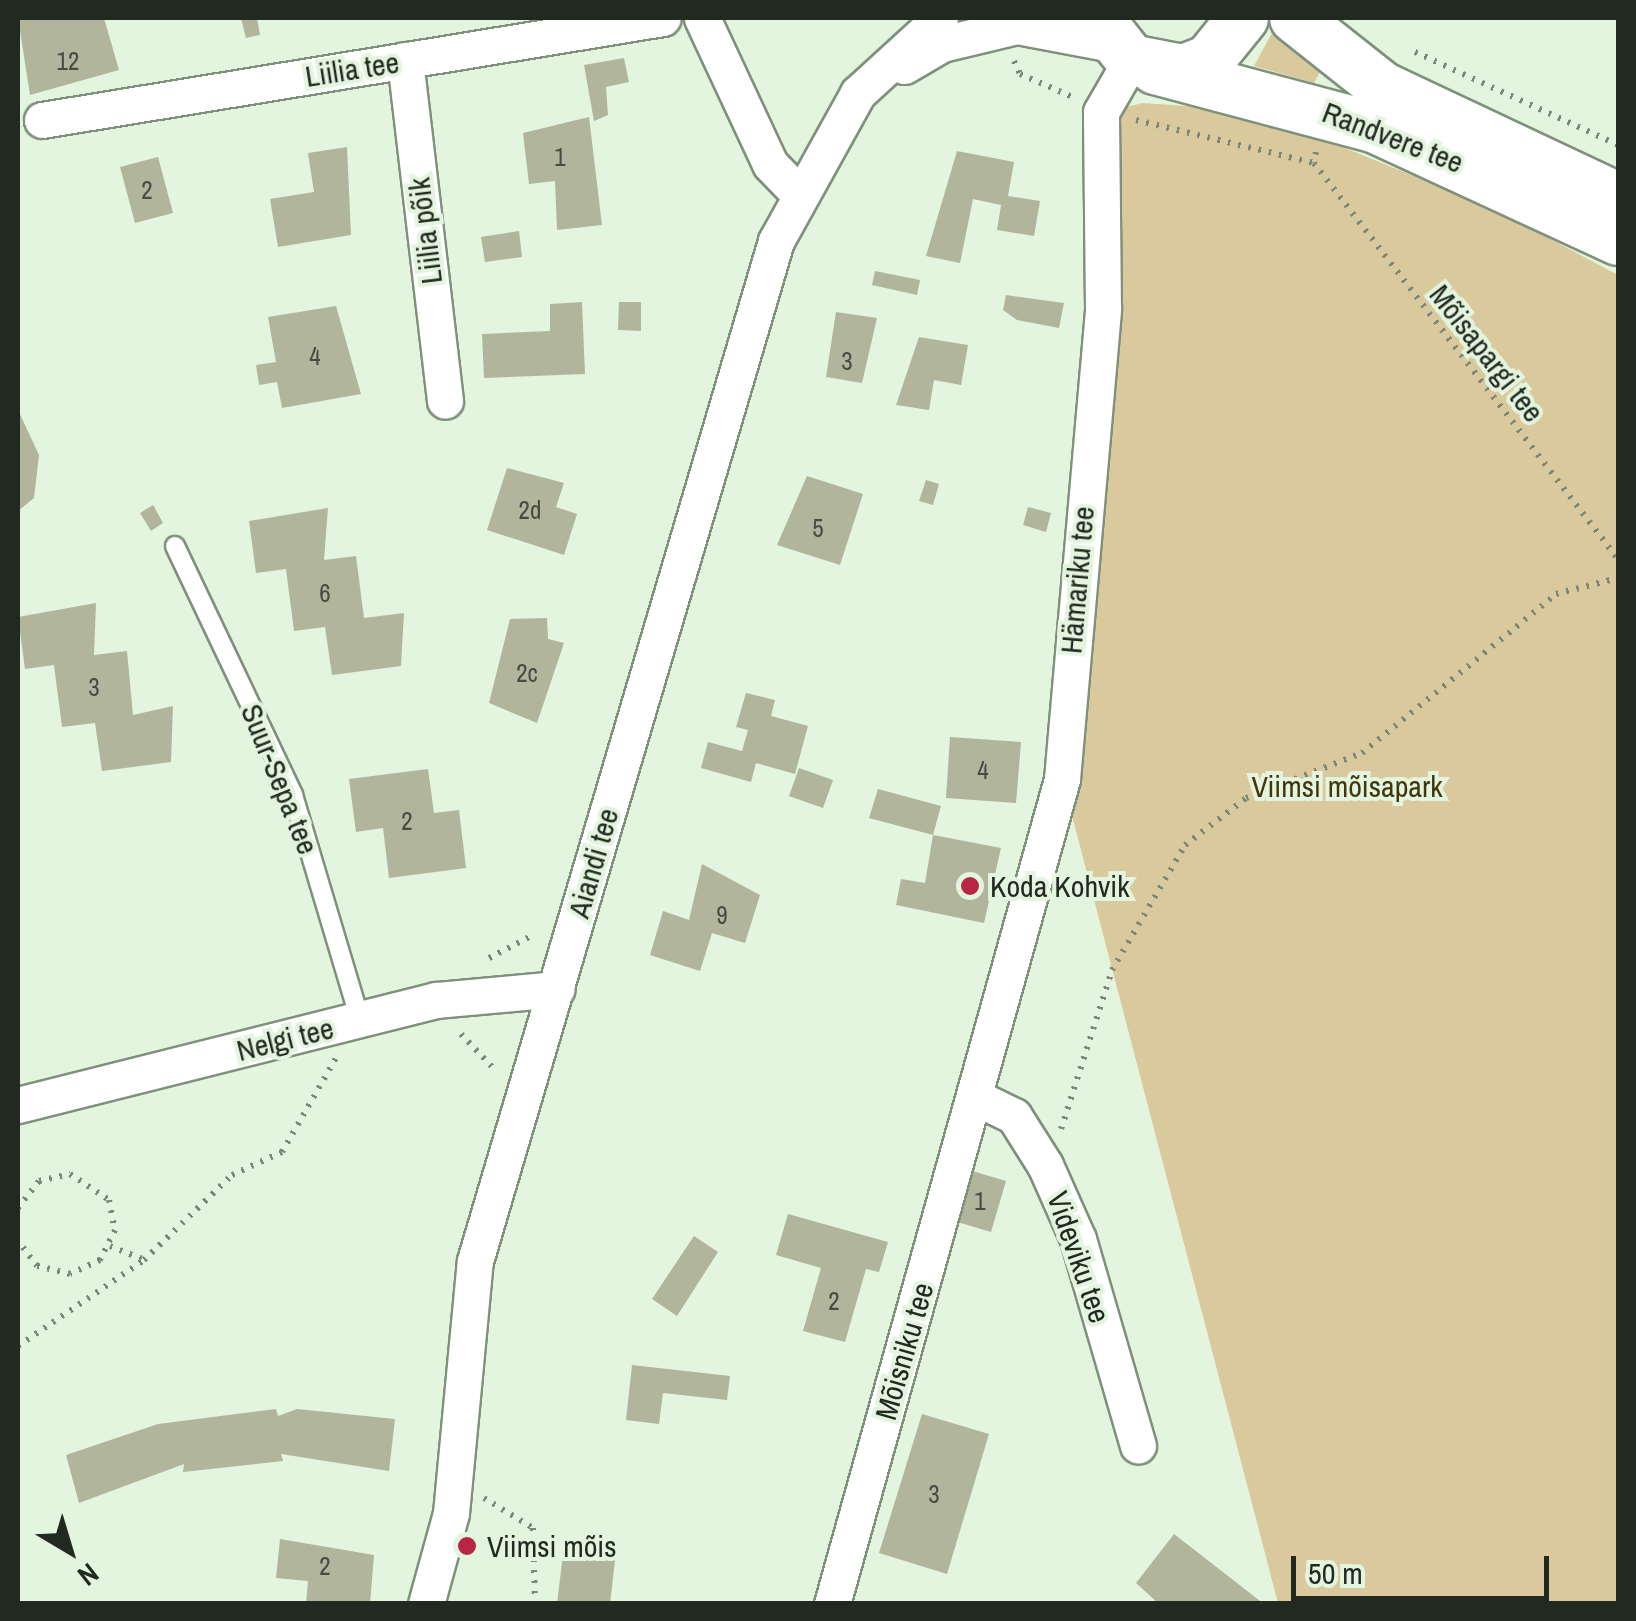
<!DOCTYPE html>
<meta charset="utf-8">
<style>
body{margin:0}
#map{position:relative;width:1636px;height:1621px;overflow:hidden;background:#e3f5de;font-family:"Archivo Narrow",sans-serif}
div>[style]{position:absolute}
.green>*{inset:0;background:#dac99d}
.building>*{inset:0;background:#b1b59c}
.path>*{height:6px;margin-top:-3px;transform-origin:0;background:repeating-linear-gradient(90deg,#7b8778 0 2.5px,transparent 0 10.5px)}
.roads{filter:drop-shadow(2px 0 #7f907b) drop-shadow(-2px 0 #7f907b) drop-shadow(0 2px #7f907b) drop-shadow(0 -2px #7f907b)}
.lane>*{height:18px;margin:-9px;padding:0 9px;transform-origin:9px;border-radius:9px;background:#fff}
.street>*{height:35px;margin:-17.5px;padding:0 17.5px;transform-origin:17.5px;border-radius:17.5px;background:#fff}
.secondary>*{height:50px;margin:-25px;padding:0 25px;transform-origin:25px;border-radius:25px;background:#fff}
.dots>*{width:28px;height:28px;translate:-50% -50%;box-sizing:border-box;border:5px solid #e3f5de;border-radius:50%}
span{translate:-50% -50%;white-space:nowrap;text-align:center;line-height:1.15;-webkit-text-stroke:8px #e3f5de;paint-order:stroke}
.number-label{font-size:25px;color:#464c40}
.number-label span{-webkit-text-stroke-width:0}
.street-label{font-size:30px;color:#222921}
.park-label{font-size:30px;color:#43350c}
.poi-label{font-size:30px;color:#222921}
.left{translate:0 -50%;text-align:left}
.frame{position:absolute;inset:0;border:20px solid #222921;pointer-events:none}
.north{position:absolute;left:20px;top:1501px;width:100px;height:100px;-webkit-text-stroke:8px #e3f5de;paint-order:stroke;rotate:142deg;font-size:28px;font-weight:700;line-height:40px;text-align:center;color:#222921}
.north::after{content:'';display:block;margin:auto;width:35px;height:45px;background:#222921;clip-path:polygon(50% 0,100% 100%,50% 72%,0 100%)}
.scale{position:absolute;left:1291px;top:1556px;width:258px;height:45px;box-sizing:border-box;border:5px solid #222921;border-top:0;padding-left:12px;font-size:30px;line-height:35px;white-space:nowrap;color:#222921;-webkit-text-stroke:8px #e3f5de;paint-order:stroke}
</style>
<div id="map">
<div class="green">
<div style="clip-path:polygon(1274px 29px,1321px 70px,1314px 83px,1254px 66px)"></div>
<div style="clip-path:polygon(1143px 103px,1228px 109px,1333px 143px,1492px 208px,1618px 275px,1618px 1603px,1278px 1603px,1070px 808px,1115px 167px,1122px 108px)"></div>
</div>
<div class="building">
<div style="clip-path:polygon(18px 18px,104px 18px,119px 70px,30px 95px)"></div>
<div style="clip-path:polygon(241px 18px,257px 18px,260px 35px,246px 38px)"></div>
<div style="clip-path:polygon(624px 58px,629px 82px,606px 87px,608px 115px,594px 121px,584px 65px)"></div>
<div style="clip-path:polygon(589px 117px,602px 225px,557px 230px,555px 181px,529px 184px,523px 133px)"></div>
<div style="clip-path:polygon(347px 147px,351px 235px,278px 247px,270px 199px,314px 192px,308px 153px)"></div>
<div style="clip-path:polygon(957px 151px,1014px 162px,1008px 196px,1040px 201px,1034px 236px,997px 230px,1001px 205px,973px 199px,960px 263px,926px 256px)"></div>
<div style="clip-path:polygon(158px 157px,173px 213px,135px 223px,120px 167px)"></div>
<div style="clip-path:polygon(519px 231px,522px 257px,485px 262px,481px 237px)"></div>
<div style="clip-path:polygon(875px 271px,920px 280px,917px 295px,872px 285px)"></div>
<div style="clip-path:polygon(1006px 295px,1064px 303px,1059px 328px,1017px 320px,1003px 310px)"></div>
<div style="clip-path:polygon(582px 302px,585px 374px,484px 378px,482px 334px,550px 331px,550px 304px)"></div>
<div style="clip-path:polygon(619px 302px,641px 302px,641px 331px,618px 330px)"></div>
<div style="clip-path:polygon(336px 306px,361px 394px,282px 408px,277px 382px,259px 385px,256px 365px,276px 362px,268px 317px)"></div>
<div style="clip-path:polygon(836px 312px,877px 318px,862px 383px,826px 377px)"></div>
<div style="clip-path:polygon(919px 337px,968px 345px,961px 385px,934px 380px,929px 410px,896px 405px)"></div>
<div style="clip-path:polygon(18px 410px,39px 455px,34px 498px,18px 511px)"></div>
<div style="clip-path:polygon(507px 468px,564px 483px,556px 507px,577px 514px,564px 555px,487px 530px)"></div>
<div style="clip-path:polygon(807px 476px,863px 494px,840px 565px,777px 545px)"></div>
<div style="clip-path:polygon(926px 480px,939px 484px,933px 505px,919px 501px)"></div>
<div style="clip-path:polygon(153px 505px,163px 523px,151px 531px,140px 513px)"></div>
<div style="clip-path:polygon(1028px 507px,1051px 513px,1046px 532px,1023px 525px)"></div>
<div style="clip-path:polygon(328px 508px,324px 560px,356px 556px,364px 618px,404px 613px,401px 666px,332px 675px,325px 627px,294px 631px,286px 569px,256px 573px,249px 521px)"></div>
<div style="clip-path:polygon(96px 603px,94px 655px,127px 651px,133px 715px,173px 706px,171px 762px,102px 771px,95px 723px,62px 727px,54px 665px,25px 669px,18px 617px)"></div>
<div style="clip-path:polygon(547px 618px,548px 639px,564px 643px,537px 723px,489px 703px,510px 619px)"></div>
<div style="clip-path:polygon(746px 693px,775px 700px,771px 716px,808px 726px,795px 774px,756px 763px,751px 782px,701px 768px,708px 742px,742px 751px,748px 730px,736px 727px)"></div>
<div style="clip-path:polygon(950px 737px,1021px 742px,1016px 803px,946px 798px)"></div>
<div style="clip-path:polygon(799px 768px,833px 780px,823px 808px,789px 796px)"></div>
<div style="clip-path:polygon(428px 769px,434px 813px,459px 810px,466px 868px,389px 878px,383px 828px,356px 832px,349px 779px)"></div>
<div style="clip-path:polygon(878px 789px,941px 806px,933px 835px,1001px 848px,984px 923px,896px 905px,901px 879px,925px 883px,933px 835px,869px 818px)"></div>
<div style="clip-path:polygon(702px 864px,760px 895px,745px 943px,712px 933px,700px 971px,650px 955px,663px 911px,689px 920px)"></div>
<div style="clip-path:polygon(969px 1170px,1006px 1181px,991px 1232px,954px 1221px)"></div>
<div style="clip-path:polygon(788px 1214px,888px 1242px,879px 1272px,866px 1269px,845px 1342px,803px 1331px,821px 1268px,776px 1255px)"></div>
<div style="clip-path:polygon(694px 1236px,718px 1252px,677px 1316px,652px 1299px)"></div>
<div style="clip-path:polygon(632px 1365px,730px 1376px,727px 1400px,663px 1393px,659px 1424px,626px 1420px)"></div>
<div style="clip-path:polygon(276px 1409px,278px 1416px,297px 1409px,395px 1419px,389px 1471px,281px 1454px,283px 1461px,183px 1472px,184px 1464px,79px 1503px,66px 1455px,158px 1424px)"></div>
<div style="clip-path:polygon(922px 1414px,989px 1434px,947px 1574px,879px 1553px)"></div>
<div style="clip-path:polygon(1174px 1534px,1264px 1604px,1159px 1604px,1136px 1583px)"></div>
<div style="clip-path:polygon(280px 1539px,374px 1555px,370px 1604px,306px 1604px,308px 1581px,276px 1578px)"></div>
<div style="clip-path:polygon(564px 1546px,616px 1552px,610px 1604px,557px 1604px)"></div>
</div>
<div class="path">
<div style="left:1415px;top:52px;width:223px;rotate:24.6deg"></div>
<div style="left:1014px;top:61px;width:14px;rotate:65deg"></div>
<div style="left:1020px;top:74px;width:58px;rotate:23.5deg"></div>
<div style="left:1136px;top:120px;width:183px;rotate:13.6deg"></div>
<div style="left:1316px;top:152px;width:11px;rotate:100deg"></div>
<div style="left:1314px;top:163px;width:499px;rotate:52.5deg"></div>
<div style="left:489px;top:958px;width:52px;rotate:-27.6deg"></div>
<div style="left:461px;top:1034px;width:51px;rotate:46.6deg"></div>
<div style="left:1061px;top:1129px;width:167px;rotate:-72.2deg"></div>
<div style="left:1112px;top:970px;width:145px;rotate:-59.7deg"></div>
<div style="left:1185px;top:845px;width:77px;rotate:-37.6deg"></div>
<div style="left:1246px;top:798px;width:124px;rotate:-21.2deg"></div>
<div style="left:1362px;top:753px;width:251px;rotate:-39.3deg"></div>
<div style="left:1556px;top:594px;width:64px;rotate:-14.5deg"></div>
<div style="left:18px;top:1208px;width:34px;rotate:-52deg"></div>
<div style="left:39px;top:1181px;width:32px;rotate:-13deg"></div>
<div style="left:70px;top:1174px;width:47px;rotate:33.7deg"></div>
<div style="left:109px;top:1200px;width:31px;rotate:79deg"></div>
<div style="left:115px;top:1230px;width:34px;rotate:117deg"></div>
<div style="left:100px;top:1260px;width:33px;rotate:155deg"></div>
<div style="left:70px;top:1274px;width:34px;rotate:-166deg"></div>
<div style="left:37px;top:1266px;width:31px;rotate:-127deg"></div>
<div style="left:110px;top:1246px;width:37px;rotate:22deg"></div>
<div style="left:18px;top:1346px;width:153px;rotate:-34.3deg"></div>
<div style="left:144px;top:1260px;width:122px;rotate:-44deg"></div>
<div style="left:232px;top:1175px;width:55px;rotate:-24.7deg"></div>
<div style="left:282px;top:1152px;width:108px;rotate:-60.1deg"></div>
<div style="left:484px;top:1498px;width:57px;rotate:31.5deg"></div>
<div style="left:533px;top:1528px;width:76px;rotate:88.5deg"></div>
</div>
<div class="roads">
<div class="lane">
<div style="left:175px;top:546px;width:276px;rotate:64.6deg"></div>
<div style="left:293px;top:795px;width:235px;rotate:73.4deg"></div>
</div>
<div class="street">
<div style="left:702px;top:18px;width:161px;rotate:65deg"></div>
<div style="left:770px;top:164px;width:40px;rotate:46deg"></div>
<div style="left:405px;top:60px;width:343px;rotate:83.3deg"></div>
<div style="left:904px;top:66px;width:44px;rotate:-30.1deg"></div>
<div style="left:942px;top:44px;width:77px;rotate:-13.5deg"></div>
<div style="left:1017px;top:26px;width:97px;rotate:10.7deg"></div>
<div style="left:42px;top:120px;width:629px;rotate:-9.33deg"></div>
<div style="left:977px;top:1098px;width:41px;rotate:25.9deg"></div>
<div style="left:1014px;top:1116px;width:58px;rotate:57.7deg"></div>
<div style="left:1045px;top:1165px;width:81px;rotate:66deg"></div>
<div style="left:1078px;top:1239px;width:215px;rotate:73.8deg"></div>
<div style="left:18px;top:1105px;width:431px;rotate:-14.1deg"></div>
<div style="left:436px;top:1000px;width:121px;rotate:-5.2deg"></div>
<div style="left:426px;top:1604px;width:94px;rotate:-74.6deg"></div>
<div style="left:451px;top:1513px;width:253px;rotate:-84.6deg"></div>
<div style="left:475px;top:1261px;width:1063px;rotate:-73.56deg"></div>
<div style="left:776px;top:241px;width:169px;rotate:-61deg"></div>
<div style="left:858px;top:93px;width:111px;rotate:-42.4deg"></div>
<div style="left:832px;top:1604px;width:856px;rotate:-74.42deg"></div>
<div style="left:1062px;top:779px;width:473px;rotate:-85deg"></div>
<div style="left:1103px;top:308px;width:196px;rotate:-90.6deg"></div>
<div style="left:1101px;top:112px;width:60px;rotate:-60deg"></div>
</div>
<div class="secondary">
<div style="left:1098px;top:18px;width:53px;rotate:51.8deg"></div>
<div style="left:1131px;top:60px;width:53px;rotate:10.9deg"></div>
<div style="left:1183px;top:70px;width:28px;rotate:-21deg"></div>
<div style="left:1209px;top:60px;width:54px;rotate:-51deg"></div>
<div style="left:1295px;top:18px;width:111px;rotate:38.4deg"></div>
<div style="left:1382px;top:87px;width:261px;rotate:25.2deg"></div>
<div style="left:1155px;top:69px;width:229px;rotate:14.9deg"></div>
<div style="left:1376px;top:128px;width:267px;rotate:24.8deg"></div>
</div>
</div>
<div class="dots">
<div style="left:970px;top:886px;background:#b82644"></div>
<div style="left:467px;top:1546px;background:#b82644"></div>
</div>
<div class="number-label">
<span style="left:68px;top:61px">12</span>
<span style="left:560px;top:157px">1</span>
<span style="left:147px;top:190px">2</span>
<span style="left:315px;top:356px">4</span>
<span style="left:847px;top:361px">3</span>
<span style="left:530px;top:510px">2d</span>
<span style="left:818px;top:528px">5</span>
<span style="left:325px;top:593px">6</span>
<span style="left:527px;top:673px">2c</span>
<span style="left:94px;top:687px">3</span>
<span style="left:983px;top:770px">4</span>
<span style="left:407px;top:821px">2</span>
<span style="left:722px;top:915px">9</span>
<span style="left:980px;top:1201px">1</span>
<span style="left:834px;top:1301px">2</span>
<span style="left:934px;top:1494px">3</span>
<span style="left:325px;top:1566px">2</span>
</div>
<div class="street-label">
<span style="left:352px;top:69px;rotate:-9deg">Liilia tee</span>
<span style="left:1393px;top:137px;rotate:21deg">Randvere tee</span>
<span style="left:425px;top:231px;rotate:-97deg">Liilia põik</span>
<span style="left:1487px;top:353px;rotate:52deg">Mõisapargi tee</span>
<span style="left:1077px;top:580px;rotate:-85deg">Hämariku tee</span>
<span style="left:280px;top:779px;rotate:68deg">Suur-Sepa tee</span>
<span style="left:593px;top:863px;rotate:-74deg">Aiandi tee</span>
<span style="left:285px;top:1039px;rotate:-14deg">Nelgi tee</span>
<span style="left:1079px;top:1257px;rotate:71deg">Videviku tee</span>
<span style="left:904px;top:1351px;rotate:-74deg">Mõisniku tee</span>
</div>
<div class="park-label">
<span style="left:1347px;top:786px">Viimsi mõisapark</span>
</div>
<div class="poi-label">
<span class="left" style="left:990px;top:886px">Koda Kohvik</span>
<span class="left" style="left:487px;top:1546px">Viimsi mõis</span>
</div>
<div class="frame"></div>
<div class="north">N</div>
<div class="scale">50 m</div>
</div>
